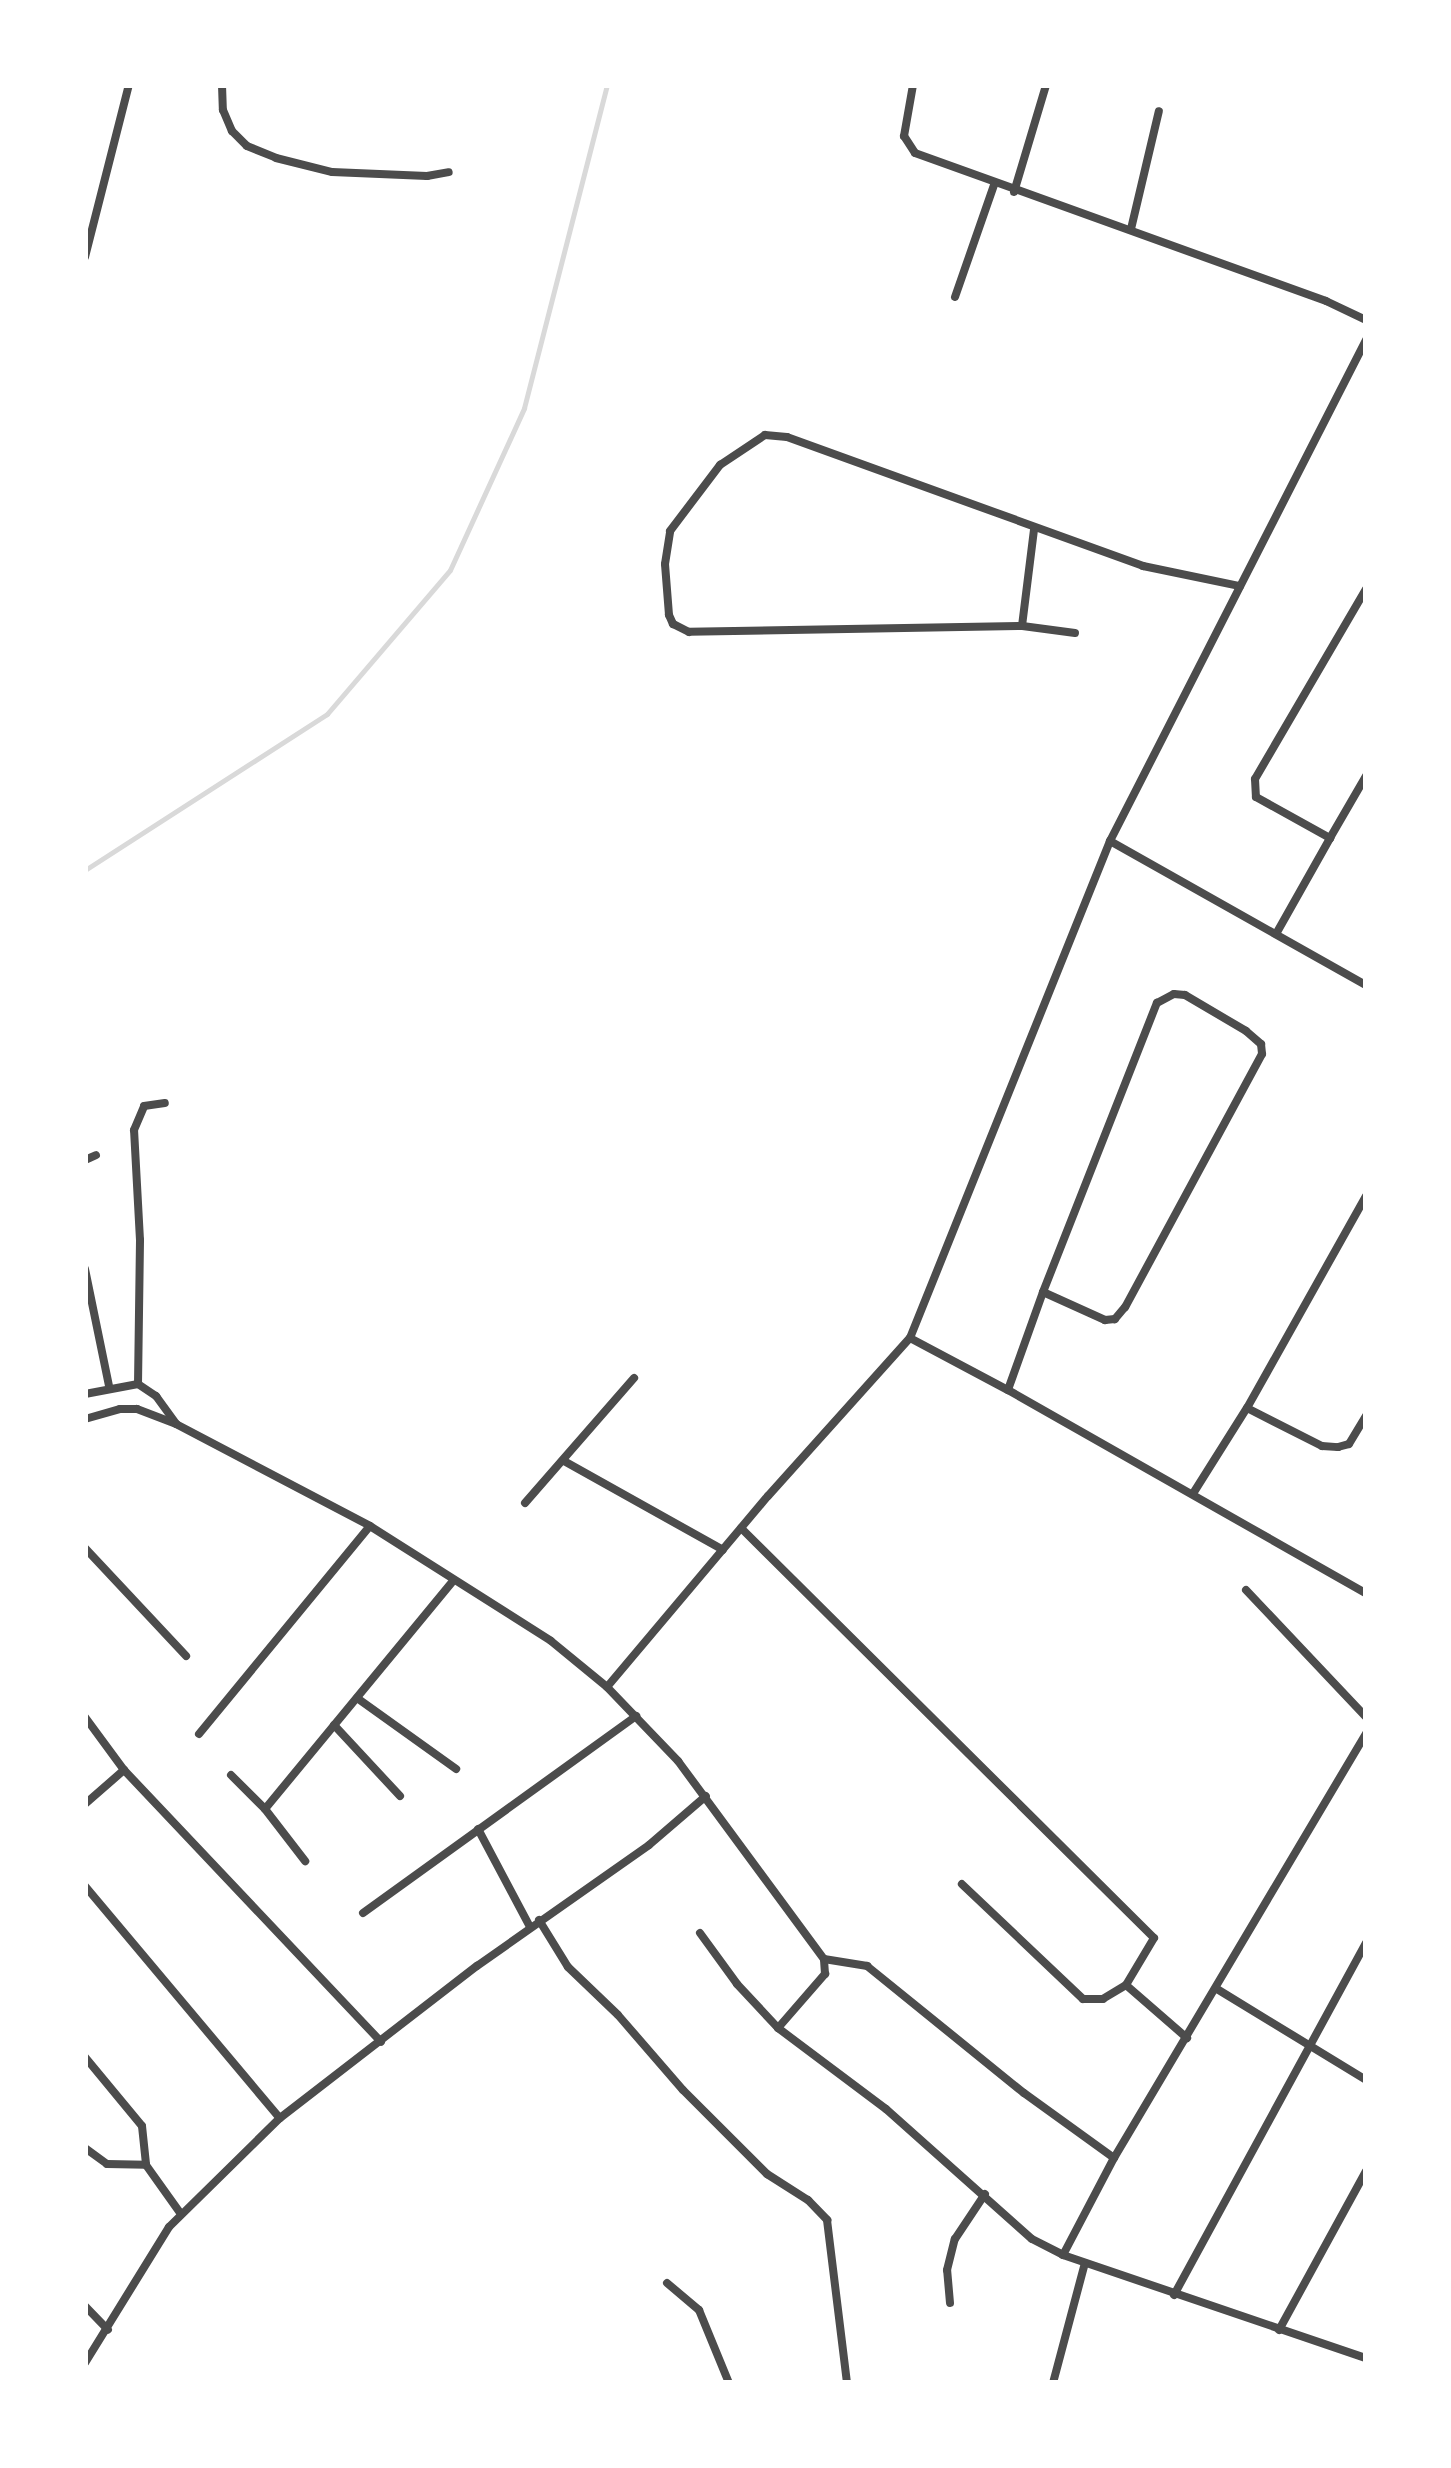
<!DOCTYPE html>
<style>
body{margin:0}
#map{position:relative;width:1451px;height:2468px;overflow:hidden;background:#fff;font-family:Commissioner,sans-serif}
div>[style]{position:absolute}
.stream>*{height:5px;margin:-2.5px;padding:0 2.5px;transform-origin:2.5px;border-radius:2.5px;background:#d9d9d9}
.minor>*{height:8px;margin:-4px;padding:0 4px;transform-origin:4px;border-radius:4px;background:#4c4c4c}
span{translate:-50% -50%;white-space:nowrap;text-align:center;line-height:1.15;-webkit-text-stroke:9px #fff;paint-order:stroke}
.frame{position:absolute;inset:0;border:88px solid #fff;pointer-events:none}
</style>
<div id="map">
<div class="stream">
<div style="left:85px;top:870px;width:288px;rotate:-32.8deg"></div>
<div style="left:327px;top:714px;width:189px;rotate:-49.5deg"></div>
<div style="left:450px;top:570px;width:178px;rotate:-65.4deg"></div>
<div style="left:524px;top:408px;width:333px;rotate:-75.6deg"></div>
</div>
<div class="minor">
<div style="left:222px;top:85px;width:25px;rotate:88deg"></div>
<div style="left:223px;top:110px;width:23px;rotate:67deg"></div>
<div style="left:232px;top:131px;width:21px;rotate:45deg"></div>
<div style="left:247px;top:146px;width:31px;rotate:22deg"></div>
<div style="left:276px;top:158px;width:58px;rotate:14deg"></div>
<div style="left:332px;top:172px;width:95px;rotate:2.4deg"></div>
<div style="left:427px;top:176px;width:22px;rotate:-10deg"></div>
<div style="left:913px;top:85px;width:52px;rotate:100deg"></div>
<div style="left:904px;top:136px;width:20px;rotate:57deg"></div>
<div style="left:915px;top:153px;width:437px;rotate:19.8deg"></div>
<div style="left:1326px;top:301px;width:44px;rotate:25.4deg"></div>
<div style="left:1014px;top:192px;width:112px;rotate:-73.3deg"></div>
<div style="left:1131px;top:229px;width:121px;rotate:-76.7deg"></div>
<div style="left:85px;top:257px;width:178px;rotate:-75.7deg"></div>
<div style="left:955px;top:297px;width:119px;rotate:-70.8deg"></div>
<div style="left:1366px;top:589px;width:220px;rotate:120.3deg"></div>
<div style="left:1255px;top:779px;width:18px;rotate:87deg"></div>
<div style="left:1256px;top:797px;width:85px;rotate:29deg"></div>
<div style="left:1330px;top:838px;width:72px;rotate:-59.9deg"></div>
<div style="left:1022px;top:626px;width:98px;rotate:-82.9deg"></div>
<div style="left:1075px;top:633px;width:53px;rotate:-172.5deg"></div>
<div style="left:1022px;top:626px;width:333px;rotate:179deg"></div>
<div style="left:689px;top:632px;width:18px;rotate:-153deg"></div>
<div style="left:673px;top:624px;width:10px;rotate:-114deg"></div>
<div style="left:669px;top:615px;width:51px;rotate:-94.5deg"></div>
<div style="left:665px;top:564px;width:33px;rotate:-81deg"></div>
<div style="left:670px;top:531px;width:83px;rotate:-52.9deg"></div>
<div style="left:720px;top:465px;width:54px;rotate:-33.7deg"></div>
<div style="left:765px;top:435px;width:22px;rotate:5deg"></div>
<div style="left:787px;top:437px;width:379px;rotate:19.9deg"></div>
<div style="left:1143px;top:566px;width:99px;rotate:11.7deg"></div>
<div style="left:1110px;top:841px;width:294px;rotate:29.4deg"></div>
<div style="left:1276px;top:934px;width:110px;rotate:-60.6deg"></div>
<div style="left:1174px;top:994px;width:11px;rotate:5deg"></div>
<div style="left:1185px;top:995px;width:71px;rotate:30.5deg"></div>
<div style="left:1246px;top:1031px;width:20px;rotate:41deg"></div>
<div style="left:1261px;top:1044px;width:10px;rotate:84deg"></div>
<div style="left:1262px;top:1054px;width:288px;rotate:118.4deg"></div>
<div style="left:1125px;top:1307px;width:16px;rotate:130deg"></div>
<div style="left:1115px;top:1319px;width:10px;rotate:174deg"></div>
<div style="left:1105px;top:1320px;width:68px;rotate:-155.7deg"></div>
<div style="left:1043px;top:1292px;width:311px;rotate:-68.5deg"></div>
<div style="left:1157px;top:1003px;width:19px;rotate:-28deg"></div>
<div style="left:85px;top:1160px;width:12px;rotate:-24deg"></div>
<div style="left:1366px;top:1196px;width:243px;rotate:119.3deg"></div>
<div style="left:1247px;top:1408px;width:84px;rotate:26.9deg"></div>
<div style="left:1322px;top:1446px;width:16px;rotate:4deg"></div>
<div style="left:1338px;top:1447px;width:11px;rotate:-15deg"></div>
<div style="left:1349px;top:1444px;width:33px;rotate:-59deg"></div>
<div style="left:85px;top:1269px;width:119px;rotate:78.4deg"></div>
<div style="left:1043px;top:1292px;width:104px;rotate:109.7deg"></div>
<div style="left:1008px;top:1390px;width:412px;rotate:29.6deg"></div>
<div style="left:910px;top:1338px;width:111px;rotate:28deg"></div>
<div style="left:138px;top:1384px;width:144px;rotate:-89.2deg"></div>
<div style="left:140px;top:1240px;width:110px;rotate:-93.1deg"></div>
<div style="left:134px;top:1130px;width:26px;rotate:-67deg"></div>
<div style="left:144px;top:1106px;width:21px;rotate:-8deg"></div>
<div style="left:85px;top:1394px;width:54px;rotate:-10.7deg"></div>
<div style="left:138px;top:1384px;width:22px;rotate:34deg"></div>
<div style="left:156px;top:1396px;width:34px;rotate:54deg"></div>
<div style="left:85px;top:1419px;width:36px;rotate:-16deg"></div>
<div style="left:120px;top:1409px;width:17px"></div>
<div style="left:137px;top:1409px;width:42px;rotate:21deg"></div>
<div style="left:176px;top:1424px;width:219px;rotate:27.7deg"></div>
<div style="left:370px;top:1526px;width:214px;rotate:32.4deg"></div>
<div style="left:551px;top:1641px;width:72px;rotate:39.4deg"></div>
<div style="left:607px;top:1687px;width:103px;rotate:46.2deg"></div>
<div style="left:678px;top:1761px;width:246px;rotate:53.6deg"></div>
<div style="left:564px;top:1461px;width:182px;rotate:29.2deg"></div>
<div style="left:1194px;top:1492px;width:99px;rotate:-57.8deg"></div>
<div style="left:525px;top:1503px;width:166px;rotate:-48.9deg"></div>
<div style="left:741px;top:1528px;width:582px;rotate:44.79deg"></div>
<div style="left:1154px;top:1938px;width:55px;rotate:120.8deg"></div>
<div style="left:1126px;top:1985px;width:27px;rotate:149deg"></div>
<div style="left:1103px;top:1999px;width:20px;rotate:180deg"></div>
<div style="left:1083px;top:1999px;width:167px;rotate:-136.5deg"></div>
<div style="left:85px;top:1548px;width:148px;rotate:46.9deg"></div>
<div style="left:1246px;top:1590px;width:175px;rotate:46.6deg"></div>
<div style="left:607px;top:1687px;width:250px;rotate:-49.9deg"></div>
<div style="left:768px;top:1496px;width:212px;rotate:-48.1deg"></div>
<div style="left:910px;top:1338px;width:536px;rotate:-68.08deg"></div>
<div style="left:1110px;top:841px;width:563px;rotate:-62.93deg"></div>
<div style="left:357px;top:1698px;width:122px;rotate:35.6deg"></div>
<div style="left:85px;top:1717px;width:66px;rotate:53.7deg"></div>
<div style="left:124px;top:1770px;width:374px;rotate:46.6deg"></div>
<div style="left:334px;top:1725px;width:97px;rotate:47.1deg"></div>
<div style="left:199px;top:1734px;width:269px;rotate:-50.6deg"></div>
<div style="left:231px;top:1775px;width:48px;rotate:45deg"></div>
<div style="left:265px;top:1809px;width:66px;rotate:52.4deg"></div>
<div style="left:85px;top:1804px;width:52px;rotate:-41.1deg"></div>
<div style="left:265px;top:1809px;width:296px;rotate:-50.5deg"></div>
<div style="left:478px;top:1829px;width:111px;rotate:62deg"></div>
<div style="left:85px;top:1886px;width:303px;rotate:50deg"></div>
<div style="left:363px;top:1913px;width:337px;rotate:-35.8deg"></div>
<div style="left:539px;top:1920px;width:55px;rotate:58.3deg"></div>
<div style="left:568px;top:1967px;width:69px;rotate:43.8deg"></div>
<div style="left:618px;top:2015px;width:99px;rotate:49.1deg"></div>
<div style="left:683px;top:2090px;width:119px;rotate:45deg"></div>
<div style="left:767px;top:2174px;width:49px;rotate:32.4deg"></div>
<div style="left:808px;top:2200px;width:28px;rotate:46deg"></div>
<div style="left:827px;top:2220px;width:164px;rotate:83deg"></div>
<div style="left:700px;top:1933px;width:63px;rotate:54deg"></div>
<div style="left:737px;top:1984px;width:60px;rotate:47deg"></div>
<div style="left:778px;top:2028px;width:135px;rotate:36.9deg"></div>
<div style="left:886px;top:2109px;width:195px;rotate:41.7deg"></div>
<div style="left:1032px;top:2239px;width:35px;rotate:27deg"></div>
<div style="left:1063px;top:2255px;width:320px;rotate:18.8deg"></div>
<div style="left:1126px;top:1985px;width:81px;rotate:41deg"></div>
<div style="left:1217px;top:1989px;width:175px;rotate:31.4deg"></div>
<div style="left:778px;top:2028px;width:72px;rotate:-49deg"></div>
<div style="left:825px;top:1974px;width:15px;rotate:-94deg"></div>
<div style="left:824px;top:1959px;width:44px;rotate:9.2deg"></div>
<div style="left:867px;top:1966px;width:202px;rotate:39deg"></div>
<div style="left:1024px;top:2093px;width:111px;rotate:35.8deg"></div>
<div style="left:85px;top:2057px;width:89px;rotate:50.4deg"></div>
<div style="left:142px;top:2126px;width:39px;rotate:84deg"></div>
<div style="left:146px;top:2165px;width:60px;rotate:54.5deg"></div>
<div style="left:85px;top:2148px;width:27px;rotate:36deg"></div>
<div style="left:107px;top:2164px;width:39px;rotate:1deg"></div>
<div style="left:1063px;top:2255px;width:110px;rotate:-62.3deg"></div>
<div style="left:1114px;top:2158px;width:494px;rotate:-59.3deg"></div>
<div style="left:667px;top:2283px;width:42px;rotate:40.2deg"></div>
<div style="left:699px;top:2310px;width:79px;rotate:67.7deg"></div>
<div style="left:1174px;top:2295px;width:401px;rotate:-61.4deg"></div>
<div style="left:950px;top:2303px;width:33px;rotate:-95deg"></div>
<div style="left:947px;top:2270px;width:32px;rotate:-76deg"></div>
<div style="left:955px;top:2239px;width:54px;rotate:-56.3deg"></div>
<div style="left:85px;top:2306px;width:33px;rotate:46deg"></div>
<div style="left:1279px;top:2330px;width:181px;rotate:-61.3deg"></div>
<div style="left:85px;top:2363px;width:160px;rotate:-58.3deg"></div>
<div style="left:169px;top:2227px;width:156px;rotate:-44.5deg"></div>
<div style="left:280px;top:2118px;width:249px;rotate:-37.7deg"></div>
<div style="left:477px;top:1966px;width:210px;rotate:-35.1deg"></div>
<div style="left:649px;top:1845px;width:75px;rotate:-40.7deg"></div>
<div style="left:1053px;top:2383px;width:124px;rotate:-75.1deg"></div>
</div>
<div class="frame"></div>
</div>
